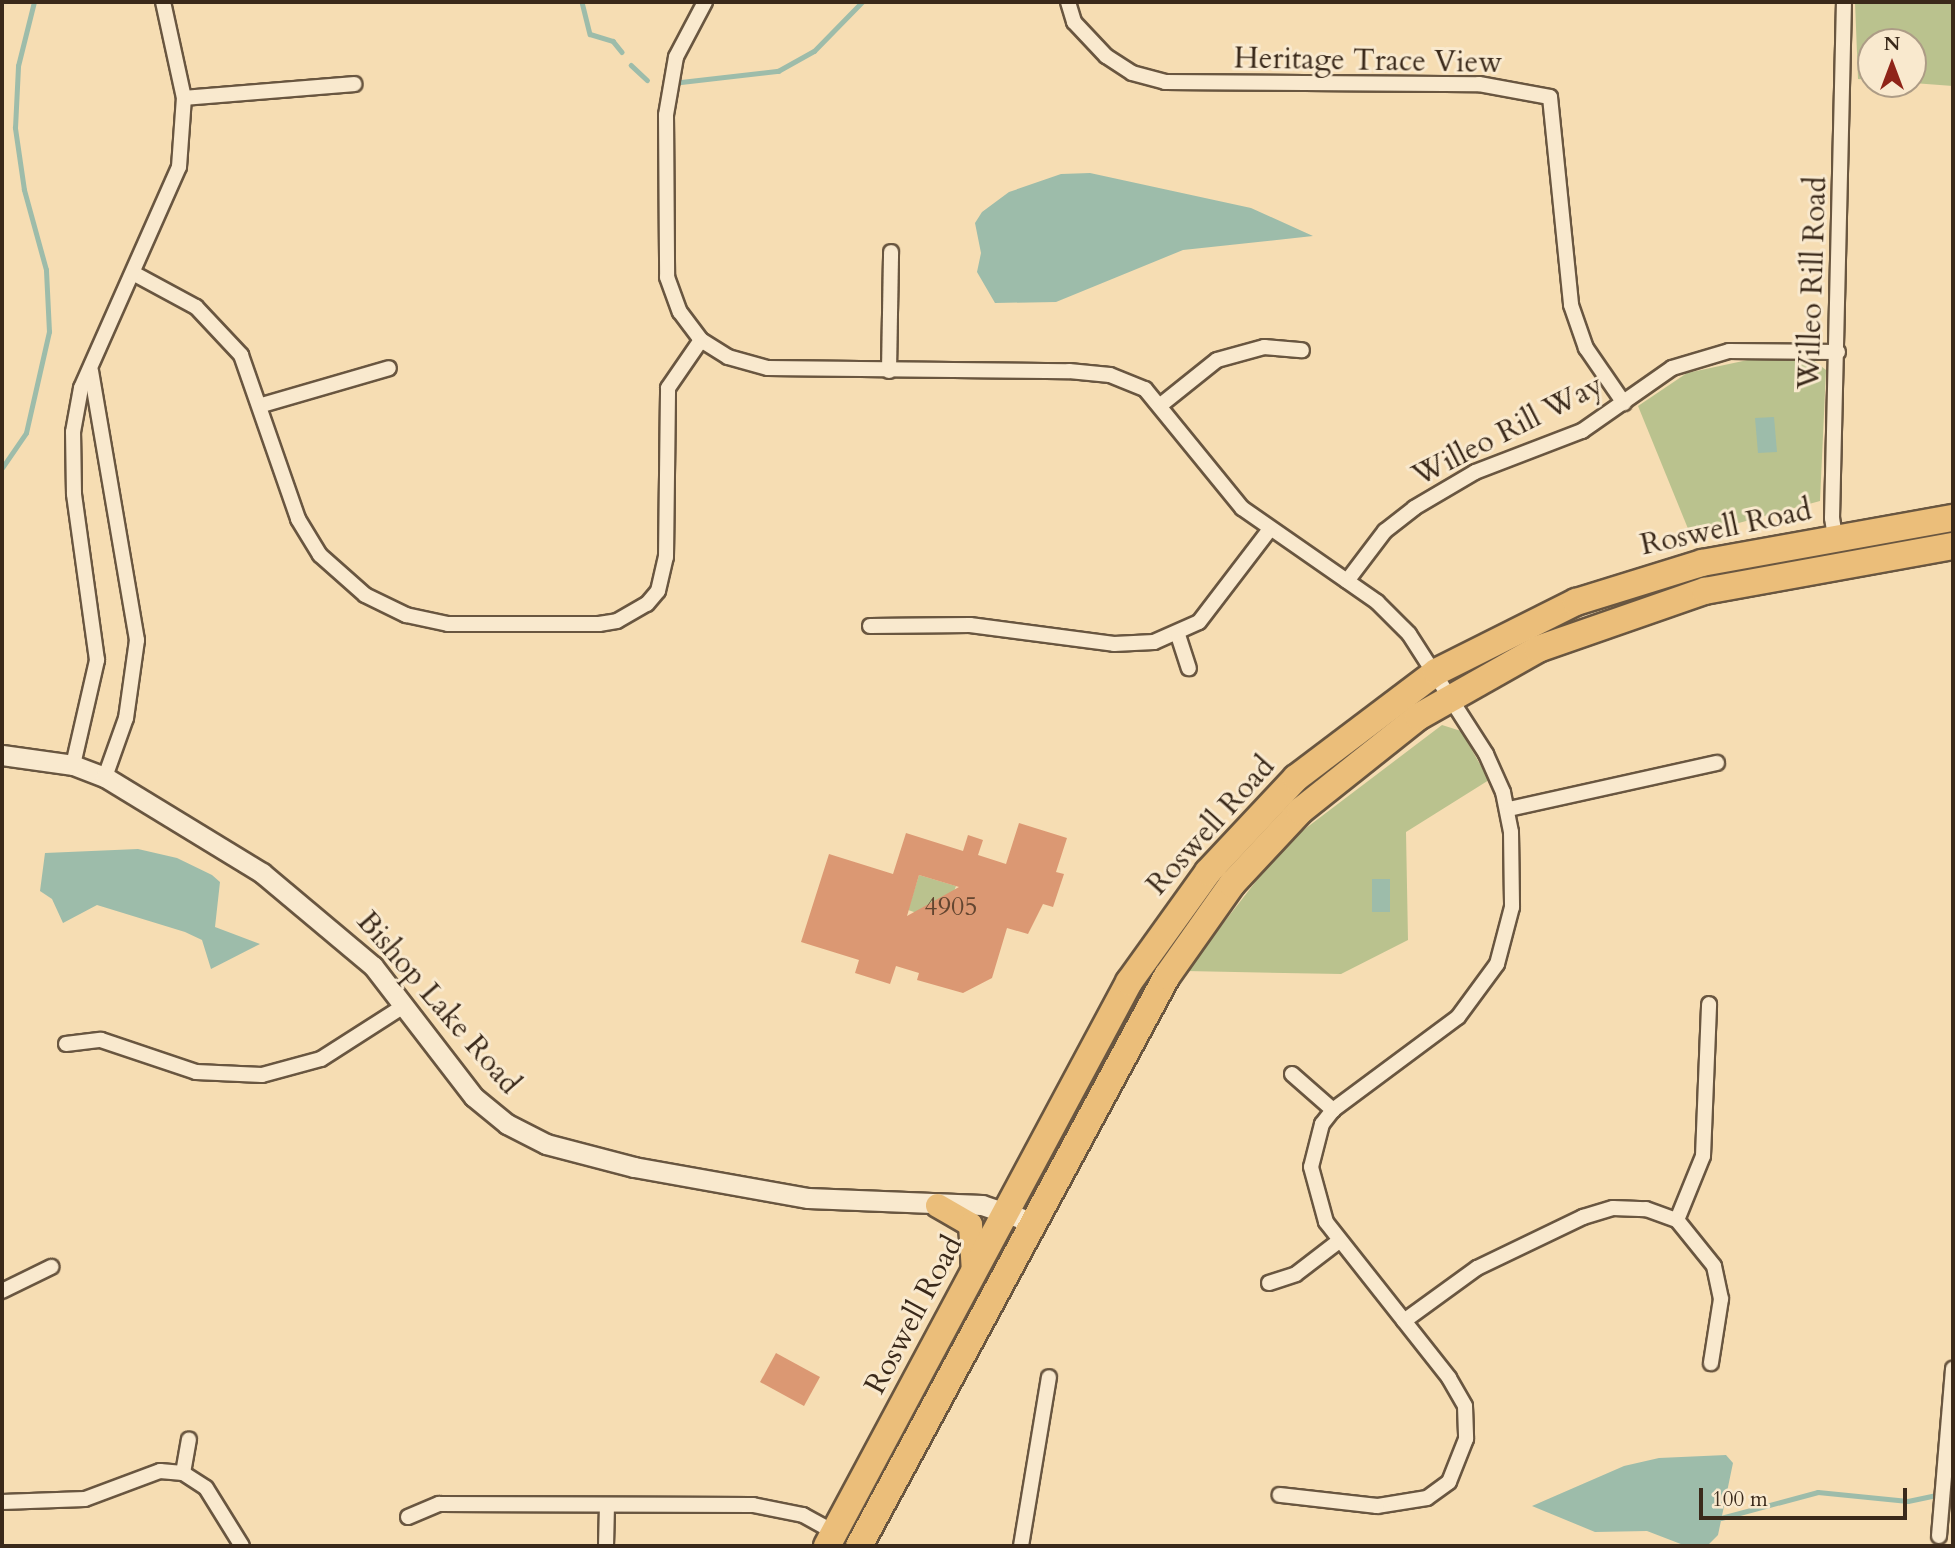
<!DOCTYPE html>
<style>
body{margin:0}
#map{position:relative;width:1955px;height:1548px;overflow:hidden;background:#f6ddb3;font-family:Cardo,serif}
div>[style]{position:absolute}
.green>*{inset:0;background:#bac28e}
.water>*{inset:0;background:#9dbcaa}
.stream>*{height:4.5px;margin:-2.25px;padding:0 2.25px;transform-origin:2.25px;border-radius:2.25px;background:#9dbcaa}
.building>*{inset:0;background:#db9873}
.roads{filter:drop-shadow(2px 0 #695640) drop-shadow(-2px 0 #695640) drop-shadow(0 2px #695640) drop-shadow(0 -2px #695640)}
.street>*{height:14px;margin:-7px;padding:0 7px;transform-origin:7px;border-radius:7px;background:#f9e9ce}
.secondary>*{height:19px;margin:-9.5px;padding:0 9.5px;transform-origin:9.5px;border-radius:9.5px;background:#f9e9ce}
.primary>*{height:23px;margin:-11.5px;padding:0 11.5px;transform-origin:11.5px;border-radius:11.5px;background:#ebbe7a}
.highway>*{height:26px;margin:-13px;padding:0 13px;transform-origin:13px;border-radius:13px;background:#ebbe7a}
span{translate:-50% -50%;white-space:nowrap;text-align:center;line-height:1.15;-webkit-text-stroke:6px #f9e9ce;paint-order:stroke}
.number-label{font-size:26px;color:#624530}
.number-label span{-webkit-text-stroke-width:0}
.street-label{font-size:30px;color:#3a291a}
.frame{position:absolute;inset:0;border:4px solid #3a291a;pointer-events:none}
.north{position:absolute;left:1857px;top:28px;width:70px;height:70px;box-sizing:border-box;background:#f9e9ce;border:2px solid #ad9c86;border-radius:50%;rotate:0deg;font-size:19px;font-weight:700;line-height:28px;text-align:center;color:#3a291a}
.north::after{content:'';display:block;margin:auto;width:24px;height:32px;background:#8f2418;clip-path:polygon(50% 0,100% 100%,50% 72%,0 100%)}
.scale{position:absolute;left:1699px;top:1488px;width:208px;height:32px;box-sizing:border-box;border:4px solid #3a291a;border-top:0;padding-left:9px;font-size:21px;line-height:24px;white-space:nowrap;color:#3a291a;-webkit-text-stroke:5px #f9e9ce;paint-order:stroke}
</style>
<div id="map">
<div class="green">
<div style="clip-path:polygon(1855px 2px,1953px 2px,1953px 86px,1913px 83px,1913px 42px,1871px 42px,1871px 80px,1858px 79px)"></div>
<div style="clip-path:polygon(1757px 358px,1813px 360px,1826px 370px,1820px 501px,1691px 536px,1638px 406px,1687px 373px)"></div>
<div style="clip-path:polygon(1442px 725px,1461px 731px,1489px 780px,1406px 832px,1408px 940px,1341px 974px,1186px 971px,1285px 844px)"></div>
<div style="clip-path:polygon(919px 875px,956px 886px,953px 894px,922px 908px,920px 914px,908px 910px)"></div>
</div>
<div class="water">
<div style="clip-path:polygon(1090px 173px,1251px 208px,1313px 236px,1183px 250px,1056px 302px,995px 303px,977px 272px,981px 253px,975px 223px,982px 212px,1009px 192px,1061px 174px)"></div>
<div style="clip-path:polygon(1774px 417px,1777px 452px,1758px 453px,1755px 418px)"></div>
<div style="clip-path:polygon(138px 849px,177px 858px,212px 875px,220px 882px,215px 927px,260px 944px,211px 969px,202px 940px,185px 932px,97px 905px,63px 923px,52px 899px,40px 891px,45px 853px)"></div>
<div style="clip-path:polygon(1372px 879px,1390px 879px,1390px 912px,1372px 912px)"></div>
<div style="clip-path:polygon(1726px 1455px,1733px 1463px,1718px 1535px,1707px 1546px,1686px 1546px,1647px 1531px,1595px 1532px,1532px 1506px,1624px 1466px,1659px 1458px)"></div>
</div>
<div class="stream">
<div style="left:582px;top:2px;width:33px;rotate:76deg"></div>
<div style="left:590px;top:34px;width:24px;rotate:17deg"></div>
<div style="left:613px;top:41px;width:14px;rotate:51deg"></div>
<div style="left:631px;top:65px;width:22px;rotate:43deg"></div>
<div style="left:681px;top:82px;width:98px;rotate:-6.5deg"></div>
<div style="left:778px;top:71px;width:41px;rotate:-29.1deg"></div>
<div style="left:814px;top:51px;width:69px;rotate:-45.6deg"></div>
<div style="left:2px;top:468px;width:42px;rotate:-55.6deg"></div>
<div style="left:26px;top:433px;width:104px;rotate:-77.2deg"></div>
<div style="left:49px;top:332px;width:62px;rotate:-92.8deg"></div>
<div style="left:46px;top:270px;width:83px;rotate:-105.4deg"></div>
<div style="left:24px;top:190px;width:63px;rotate:-98.3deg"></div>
<div style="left:15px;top:128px;width:62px;rotate:-87.2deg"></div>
<div style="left:18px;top:66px;width:66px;rotate:-76deg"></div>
<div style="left:1721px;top:1518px;width:100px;rotate:-15deg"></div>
<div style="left:1818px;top:1492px;width:90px;rotate:5.7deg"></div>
<div style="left:1908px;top:1501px;width:25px;rotate:-12deg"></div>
</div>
<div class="building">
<div style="clip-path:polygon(evenodd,1019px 823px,1067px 838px,1056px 872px,1064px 874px,1053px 907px,1043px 904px,1028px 934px,1007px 928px,992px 978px,963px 993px,917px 980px,919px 973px,896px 966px,890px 984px,855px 973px,859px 960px,801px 942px,829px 854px,893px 874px,906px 833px,963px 851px,968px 835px,983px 840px,978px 855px,1006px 864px,1019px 823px,919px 875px,959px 887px,907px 916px,919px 875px)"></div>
<div style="clip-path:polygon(776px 1353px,820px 1377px,804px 1406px,760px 1382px)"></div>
</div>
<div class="roads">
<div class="street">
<div style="left:705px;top:2px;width:62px;rotate:117.8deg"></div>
<div style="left:676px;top:57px;width:59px;rotate:99.8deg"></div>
<div style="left:666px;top:115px;width:162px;rotate:89.6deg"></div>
<div style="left:667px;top:277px;width:37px;rotate:70deg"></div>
<div style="left:680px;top:312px;width:35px;rotate:53deg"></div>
<div style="left:701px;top:340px;width:32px;rotate:32deg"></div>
<div style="left:728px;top:357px;width:41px;rotate:15.4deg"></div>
<div style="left:768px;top:368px;width:301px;rotate:0.6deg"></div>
<div style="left:1069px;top:371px;width:41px;rotate:5.6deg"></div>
<div style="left:1110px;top:375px;width:38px;rotate:22deg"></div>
<div style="left:1145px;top:389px;width:154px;rotate:50.8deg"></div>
<div style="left:1242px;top:508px;width:165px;rotate:34.8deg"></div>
<div style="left:1377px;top:602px;width:45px;rotate:45deg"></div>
<div style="left:1409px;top:634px;width:143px;rotate:57.3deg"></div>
<div style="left:1486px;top:754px;width:42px;rotate:65.9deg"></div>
<div style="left:1503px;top:792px;width:41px;rotate:78.7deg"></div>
<div style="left:1511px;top:832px;width:75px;rotate:89.2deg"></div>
<div style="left:1512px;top:907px;width:59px;rotate:104.7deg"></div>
<div style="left:1497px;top:964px;width:66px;rotate:126.3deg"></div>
<div style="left:1458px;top:1017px;width:156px;rotate:143.4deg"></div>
<div style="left:1333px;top:1110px;width:18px;rotate:128deg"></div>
<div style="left:1322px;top:1124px;width:44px;rotate:104.3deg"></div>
<div style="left:1311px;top:1167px;width:57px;rotate:74.7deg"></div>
<div style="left:1326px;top:1222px;width:199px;rotate:51.7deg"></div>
<div style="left:1449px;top:1378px;width:32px;rotate:60deg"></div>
<div style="left:1465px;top:1406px;width:33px;rotate:88deg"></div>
<div style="left:1466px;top:1439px;width:46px;rotate:111.6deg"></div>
<div style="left:1449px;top:1482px;width:27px;rotate:144deg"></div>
<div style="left:1427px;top:1498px;width:51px;rotate:170.9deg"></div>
<div style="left:1377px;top:1506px;width:98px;rotate:-173.5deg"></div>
<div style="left:1068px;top:2px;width:21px;rotate:73deg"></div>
<div style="left:1074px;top:22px;width:47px;rotate:46.7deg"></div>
<div style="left:1106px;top:56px;width:31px;rotate:33deg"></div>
<div style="left:1132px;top:73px;width:34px;rotate:15deg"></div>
<div style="left:1165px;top:82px;width:314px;rotate:0.4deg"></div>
<div style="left:1479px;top:84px;width:72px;rotate:10.4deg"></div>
<div style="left:1550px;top:97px;width:209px;rotate:84.2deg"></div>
<div style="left:1571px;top:305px;width:46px;rotate:70.8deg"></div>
<div style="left:1586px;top:348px;width:67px;rotate:55.4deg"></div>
<div style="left:184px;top:98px;width:171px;rotate:-4.7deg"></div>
<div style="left:133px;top:273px;width:72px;rotate:28.4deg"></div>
<div style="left:196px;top:307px;width:66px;rotate:46.8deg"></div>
<div style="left:241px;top:355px;width:174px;rotate:70.8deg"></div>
<div style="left:298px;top:519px;width:42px;rotate:58.6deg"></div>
<div style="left:320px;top:555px;width:60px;rotate:41.6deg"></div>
<div style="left:365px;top:595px;width:46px;rotate:26deg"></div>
<div style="left:406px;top:615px;width:43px;rotate:12.1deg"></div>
<div style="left:448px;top:624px;width:151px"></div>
<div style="left:599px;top:624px;width:18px;rotate:-9deg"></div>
<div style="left:617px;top:621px;width:34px;rotate:-30deg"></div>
<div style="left:647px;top:604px;width:17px;rotate:-50deg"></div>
<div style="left:658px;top:591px;width:35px;rotate:-77deg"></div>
<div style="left:666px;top:557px;width:169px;rotate:-89.3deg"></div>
<div style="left:668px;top:388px;width:58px;rotate:-55.5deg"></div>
<div style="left:91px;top:371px;width:273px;rotate:80.3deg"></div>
<div style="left:137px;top:640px;width:79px;rotate:98deg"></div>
<div style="left:126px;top:718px;width:63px;rotate:109.6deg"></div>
<div style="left:889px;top:371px;width:119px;rotate:-89deg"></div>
<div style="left:1162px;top:404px;width:70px;rotate:-38.7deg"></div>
<div style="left:1217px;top:360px;width:49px;rotate:-15.5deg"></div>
<div style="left:1264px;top:347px;width:38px;rotate:5deg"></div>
<div style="left:262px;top:405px;width:132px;rotate:-16.2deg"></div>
<div style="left:1836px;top:543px;width:25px;rotate:-99deg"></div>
<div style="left:1832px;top:518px;width:516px;rotate:-88.67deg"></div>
<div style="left:1347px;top:581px;width:63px;rotate:-52.8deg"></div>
<div style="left:1385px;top:531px;width:37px;rotate:-38deg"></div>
<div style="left:1414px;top:508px;width:71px;rotate:-30.5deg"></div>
<div style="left:1475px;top:472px;width:115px;rotate:-21deg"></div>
<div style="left:1582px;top:431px;width:110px;rotate:-35deg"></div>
<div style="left:1672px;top:368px;width:59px;rotate:-16.6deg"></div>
<div style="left:1729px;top:351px;width:109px;rotate:0.5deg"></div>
<div style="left:870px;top:626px;width:100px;rotate:-0.6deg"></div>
<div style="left:970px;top:625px;width:145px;rotate:7.5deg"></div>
<div style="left:1114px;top:644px;width:40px;rotate:-2.9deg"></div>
<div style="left:1154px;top:642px;width:49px;rotate:-24deg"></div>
<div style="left:1199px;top:622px;width:117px;rotate:-52.6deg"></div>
<div style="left:1178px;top:635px;width:35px;rotate:72deg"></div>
<div style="left:73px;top:765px;width:108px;rotate:-77.1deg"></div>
<div style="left:97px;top:660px;width:168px;rotate:-97.9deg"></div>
<div style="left:74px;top:494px;width:62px;rotate:-90.9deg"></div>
<div style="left:73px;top:432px;width:45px;rotate:-79.7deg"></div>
<div style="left:81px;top:388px;width:242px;rotate:-66.1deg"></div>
<div style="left:179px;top:167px;width:69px;rotate:-85.9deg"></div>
<div style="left:184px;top:98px;width:98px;rotate:-102.3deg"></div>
<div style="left:1509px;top:809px;width:213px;rotate:-12.5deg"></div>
<div style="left:66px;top:1044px;width:35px;rotate:-7deg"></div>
<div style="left:101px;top:1040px;width:100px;rotate:18.6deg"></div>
<div style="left:196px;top:1072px;width:66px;rotate:2.6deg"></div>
<div style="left:262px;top:1075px;width:61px;rotate:-15.2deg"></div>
<div style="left:321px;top:1059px;width:98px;rotate:-32.6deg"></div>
<div style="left:1292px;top:1074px;width:55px;rotate:41.3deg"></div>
<div style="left:1677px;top:1220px;width:69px;rotate:-67.9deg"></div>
<div style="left:1703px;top:1156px;width:152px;rotate:-87.7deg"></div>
<div style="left:1269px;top:1283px;width:28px;rotate:-18deg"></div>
<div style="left:1296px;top:1274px;width:54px;rotate:-37.5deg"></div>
<div style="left:2px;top:1291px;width:55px;rotate:-26.1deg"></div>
<div style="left:1404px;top:1321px;width:90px;rotate:-36deg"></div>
<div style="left:1477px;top:1268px;width:118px;rotate:-25.7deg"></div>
<div style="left:1583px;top:1217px;width:31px;rotate:-17deg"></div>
<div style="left:1613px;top:1208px;width:33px;rotate:2deg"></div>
<div style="left:1646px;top:1209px;width:33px;rotate:20deg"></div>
<div style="left:1677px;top:1220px;width:59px;rotate:51.2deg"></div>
<div style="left:1714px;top:1266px;width:34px;rotate:78deg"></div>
<div style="left:1721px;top:1299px;width:65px;rotate:98.9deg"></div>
<div style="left:183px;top:1473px;width:34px;rotate:-80deg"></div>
<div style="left:2px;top:1502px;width:83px;rotate:-2.1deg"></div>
<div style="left:85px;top:1499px;width:80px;rotate:-20.5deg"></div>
<div style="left:160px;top:1471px;width:23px;rotate:5deg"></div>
<div style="left:183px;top:1473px;width:27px;rotate:33deg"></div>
<div style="left:206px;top:1488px;width:68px;rotate:58.2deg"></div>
<div style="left:408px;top:1517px;width:34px;rotate:-23deg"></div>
<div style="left:439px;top:1504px;width:314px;rotate:0.2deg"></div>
<div style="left:753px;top:1505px;width:51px;rotate:11.3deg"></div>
<div style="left:803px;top:1515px;width:35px;rotate:29deg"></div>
<div style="left:1939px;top:1536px;width:168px;rotate:-85.2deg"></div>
<div style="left:606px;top:1546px;width:41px;rotate:-88.6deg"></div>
<div style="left:1021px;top:1546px;width:171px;rotate:-80.6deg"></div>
</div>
<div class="secondary">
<div style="left:2px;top:755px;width:72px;rotate:8deg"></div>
<div style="left:73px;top:765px;width:34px;rotate:21deg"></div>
<div style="left:105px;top:777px;width:184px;rotate:31.4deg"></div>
<div style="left:262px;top:873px;width:145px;rotate:40deg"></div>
<div style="left:373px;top:966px;width:165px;rotate:52.4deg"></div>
<div style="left:474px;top:1097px;width:43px;rotate:39.3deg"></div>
<div style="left:507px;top:1124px;width:44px;rotate:27.1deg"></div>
<div style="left:546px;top:1144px;width:91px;rotate:14.6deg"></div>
<div style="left:634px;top:1167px;width:177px;rotate:10.1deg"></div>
<div style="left:808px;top:1198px;width:174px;rotate:2.3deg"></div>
<div style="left:982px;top:1205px;width:53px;rotate:18.8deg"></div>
</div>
<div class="primary">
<div style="left:937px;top:1205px;width:38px;rotate:30deg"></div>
<div style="left:970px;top:1224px;width:48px;rotate:86.4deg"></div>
</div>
<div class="highway">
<div style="left:827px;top:1546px;width:640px;rotate:-61.83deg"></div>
<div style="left:1129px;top:982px;width:135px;rotate:-54.3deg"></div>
<div style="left:1208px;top:872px;width:129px;rotate:-46.9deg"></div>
<div style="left:1296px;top:778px;width:176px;rotate:-37.1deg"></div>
<div style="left:1436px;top:672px;width:157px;rotate:-26.6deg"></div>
<div style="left:1576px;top:602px;width:132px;rotate:-17.2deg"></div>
<div style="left:1702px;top:563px;width:255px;rotate:-10.2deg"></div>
<div style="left:859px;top:1546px;width:648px;rotate:-61.62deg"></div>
<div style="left:1167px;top:976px;width:113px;rotate:-54.8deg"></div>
<div style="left:1232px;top:884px;width:100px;rotate:-47deg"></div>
<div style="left:1300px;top:811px;width:151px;rotate:-38.5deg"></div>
<div style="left:1418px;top:717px;width:138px;rotate:-29.5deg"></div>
<div style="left:1538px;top:649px;width:177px;rotate:-19.2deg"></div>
<div style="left:1705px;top:591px;width:252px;rotate:-10.3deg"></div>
</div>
</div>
<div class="number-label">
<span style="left:951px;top:907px">4905</span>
</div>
<div class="street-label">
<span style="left:1368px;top:61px;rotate:1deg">Heritage Trace View</span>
<span style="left:1813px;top:283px;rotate:-88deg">Willeo Rill Road</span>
<span style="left:1508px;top:431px;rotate:-27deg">Willeo Rill Way</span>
<span style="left:1726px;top:528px;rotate:-12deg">Roswell Road</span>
<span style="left:1211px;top:826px;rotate:-48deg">Roswell Road</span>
<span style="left:438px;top:1003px;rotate:49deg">Bishop Lake Road</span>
<span style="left:914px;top:1315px;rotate:-62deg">Roswell Road</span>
</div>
<div class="frame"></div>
<div class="north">N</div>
<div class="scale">100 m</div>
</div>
